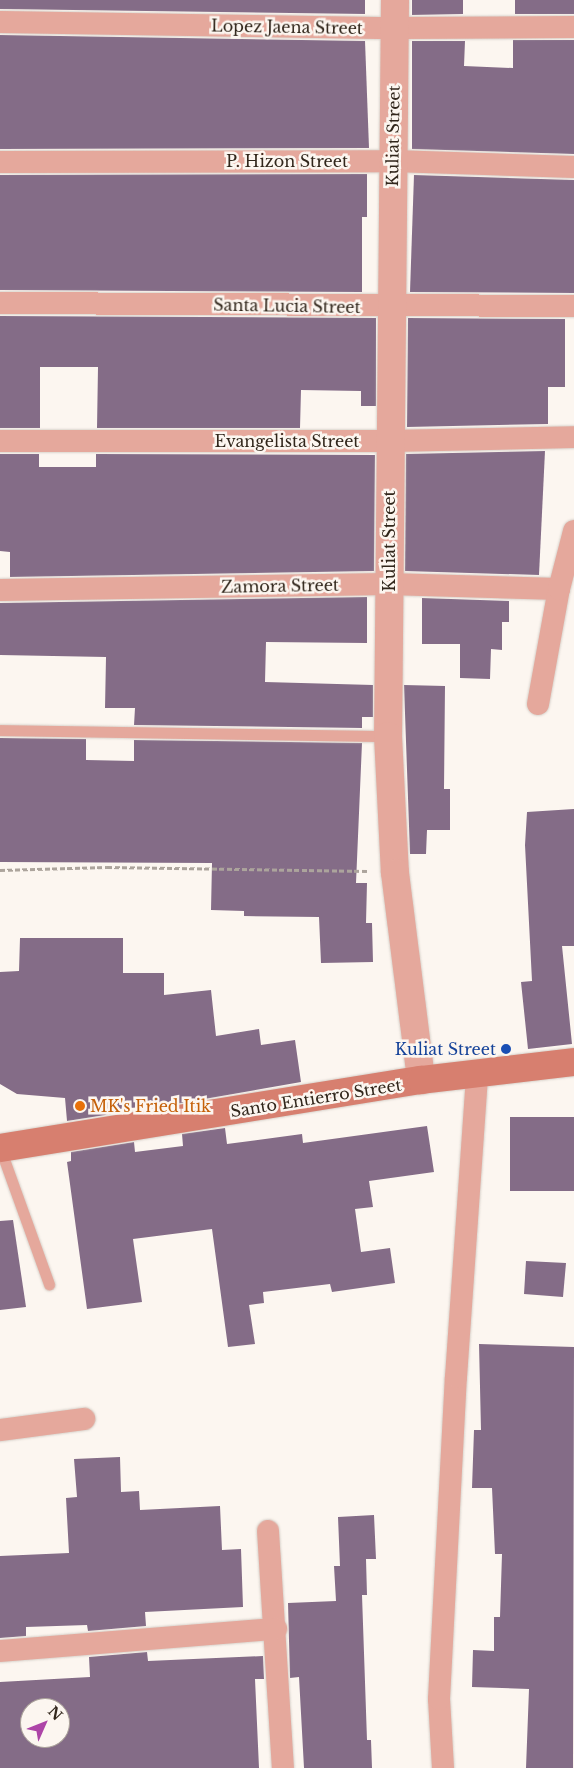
<!DOCTYPE html>
<style>
body{margin:0}
#map{position:relative;width:574px;height:1768px;overflow:hidden;background:#fcf6f0;font-family:"Libre Baskerville",serif}
div>[style]{position:absolute}
.building>*{inset:0;background:#846c87}
.path>*{height:3px;margin-top:-1.5px;transform-origin:0;background:repeating-linear-gradient(90deg,#aca49c 0 5px,transparent 0 7.5px)}
.roads{filter:drop-shadow(0 0 1px #d7d1ca) drop-shadow(0 0 1px #d7d1ca)}
.service>*{height:11px;margin:-5.5px;padding:0 5.5px;transform-origin:5.5px;border-radius:5.5px;background:#e5a89c}
.minor>*{height:22px;margin:-11px;padding:0 11px;transform-origin:11px;border-radius:11px;background:#e5a89c}
.tertiary>*{height:28px;margin:-14px;padding:0 14px;transform-origin:14px;border-radius:14px;background:#e5a89c}
.secondary>*{height:28px;margin:-14px;padding:0 14px;transform-origin:14px;border-radius:14px;background:#d77f6f}
.dots>*{width:14px;height:14px;translate:-50% -50%;box-sizing:border-box;border:2px solid #fcf6f0;border-radius:50%}
span{translate:-50% -50%;white-space:nowrap;text-align:center;line-height:1.15;-webkit-text-stroke:5px #fcf6f0;paint-order:stroke}
.street-label{font-size:16px;color:#31261b}
.transit-label{font-size:16px;color:#164399}
.right{translate:-100% -50%;text-align:right}
.food-label{font-size:16px;color:#c56008}
.left{translate:0 -50%;text-align:left}
.north{position:absolute;left:20px;top:1698px;width:50px;height:50px;box-sizing:border-box;background:#fcf6f0;border:1px solid #aba39b;border-radius:50%;rotate:46deg;font-size:14px;font-weight:700;line-height:20px;text-align:center;color:#31261b}
.north::after{content:'';display:block;margin:auto;width:18px;height:22px;background:#ad45a7;clip-path:polygon(50% 0,100% 100%,50% 72%,0 100%)}
</style>
<div id="map">
<div class="building">
<div style="clip-path:polygon(0 0,365px 0,365px 14px,0 9px)"></div>
<div style="clip-path:polygon(412px 0,463px 0,463px 14px,412px 15px)"></div>
<div style="clip-path:polygon(515px 0,574px 0,574px 14px,515px 14px)"></div>
<div style="clip-path:polygon(0 35px,365px 41px,369px 148px,0 149px)"></div>
<div style="clip-path:polygon(513px 40px,574px 40px,574px 154px,412px 149px,412px 41px,465px 41px,464px 66px,513px 68px)"></div>
<div style="clip-path:polygon(367px 174px,367px 217px,362px 217px,362px 292px,0 290px,0 175px)"></div>
<div style="clip-path:polygon(414px 175px,574px 180px,574px 293px,410px 292px)"></div>
<div style="clip-path:polygon(0 316px,376px 318px,376px 406px,361px 406px,361px 391px,301px 390px,300px 428px,97px 428px,98px 367px,40px 367px,40px 428px,0 428px)"></div>
<div style="clip-path:polygon(408px 318px,565px 319px,565px 387px,548px 387px,548px 424px,407px 427px)"></div>
<div style="clip-path:polygon(545px 451px,539px 575px,405px 571px,406px 454px)"></div>
<div style="clip-path:polygon(0 454px,39px 454px,39px 467px,96px 467px,96px 454px,375px 455px,374px 571px,10px 577px,10px 552px,0 551px)"></div>
<div style="clip-path:polygon(367px 597px,367px 643px,266px 642px,265px 682px,373px 685px,373px 717px,362px 717px,362px 728px,134px 725px,135px 708px,105px 708px,106px 657px,0 655px,0 603px)"></div>
<div style="clip-path:polygon(422px 598px,509px 601px,509px 622px,502px 622px,502px 650px,491px 649px,490px 679px,460px 678px,460px 644px,422px 644px)"></div>
<div style="clip-path:polygon(404px 685px,445px 686px,444px 789px,450px 789px,450px 830px,427px 830px,426px 854px,410px 854px)"></div>
<div style="clip-path:polygon(0 738px,86px 739px,86px 760px,134px 761px,134px 740px,362px 743px,356px 883px,367px 883px,366px 923px,372px 923px,373px 962px,321px 963px,319px 917px,244px 916px,244px 911px,211px 910px,212px 863px,0 862px)"></div>
<div style="clip-path:polygon(574px 809px,574px 946px,562px 946px,572px 1044px,528px 1049px,521px 982px,532px 981px,525px 845px,527px 812px)"></div>
<div style="clip-path:polygon(20px 938px,123px 938px,123px 973px,164px 973px,164px 995px,211px 990px,216px 1036px,259px 1029px,261px 1045px,295px 1040px,301px 1082px,176px 1104px,130px 1108px,131px 1111px,67px 1121px,65px 1098px,17px 1094px,0 1084px,0 972px,19px 971px)"></div>
<div style="clip-path:polygon(510px 1117px,574px 1117px,574px 1191px,510px 1191px)"></div>
<div style="clip-path:polygon(427px 1126px,434px 1172px,369px 1181px,373px 1207px,355px 1209px,361px 1252px,390px 1248px,395px 1283px,332px 1292px,330px 1284px,263px 1292px,264px 1303px,249px 1305px,255px 1344px,228px 1347px,212px 1229px,133px 1239px,142px 1302px,87px 1309px,67px 1162px,71px 1161px,71px 1152px,134px 1142px,135px 1152px,183px 1146px,182px 1134px,225px 1128px,227px 1144px,302px 1134px,303px 1143px)"></div>
<div style="clip-path:polygon(13px 1220px,26px 1307px,0 1310px,0 1221px)"></div>
<div style="clip-path:polygon(526px 1261px,566px 1263px,563px 1297px,524px 1294px)"></div>
<div style="clip-path:polygon(479px 1344px,574px 1347px,573px 1768px,526px 1768px,529px 1689px,472px 1687px,473px 1650px,494px 1651px,494px 1617px,500px 1617px,502px 1554px,495px 1554px,492px 1488px,472px 1488px,474px 1430px,481px 1430px)"></div>
<div style="clip-path:polygon(120px 1457px,121px 1492px,139px 1491px,140px 1510px,220px 1506px,222px 1550px,241px 1549px,243px 1607px,145px 1612px,146px 1626px,88px 1631px,87px 1625px,26px 1627px,26px 1636px,0 1638px,0 1556px,69px 1553px,66px 1498px,77px 1497px,74px 1459px)"></div>
<div style="clip-path:polygon(374px 1515px,376px 1559px,366px 1559px,367px 1595px,362px 1595px,367px 1740px,371px 1740px,372px 1768px,304px 1768px,299px 1677px,290px 1678px,288px 1603px,336px 1601px,334px 1566px,340px 1566px,338px 1517px)"></div>
<div style="clip-path:polygon(evenodd,147px 1652px,148px 1661px,263px 1656px,264px 1679px,255px 1679px,259px 1768px,0 1768px,0 1682px,90px 1677px,89px 1657px,147px 1652px,30px 1708px,60px 1708px,60px 1738px,30px 1738px,30px 1708px)"></div>
</div>
<div class="path">
<div style="left:0;top:870px;width:107px;rotate:-1.6deg"></div>
<div style="left:107px;top:867px;width:260px;rotate:0.9deg"></div>
</div>
<div class="roads">
<div class="service">
<div style="left:0;top:730px;width:388px;rotate:0.9deg"></div>
<div style="left:0;top:1148px;width:145px;rotate:70.2deg"></div>
</div>
<div class="minor">
<div style="left:0;top:22px;width:395px;rotate:0.9deg"></div>
<div style="left:395px;top:28px;width:179px;rotate:-0.3deg"></div>
<div style="left:0;top:162px;width:393px;rotate:-0.1deg"></div>
<div style="left:393px;top:161px;width:181px;rotate:1.9deg"></div>
<div style="left:0;top:303px;width:574px;rotate:0.3deg"></div>
<div style="left:0;top:441px;width:389px"></div>
<div style="left:389px;top:441px;width:185px;rotate:-1.2deg"></div>
<div style="left:0;top:590px;width:388px;rotate:-0.9deg"></div>
<div style="left:388px;top:584px;width:171px;rotate:1.7deg"></div>
<div style="left:538px;top:704px;width:117px;rotate:-79.7deg"></div>
<div style="left:559px;top:589px;width:60px;rotate:-75.5deg"></div>
<div style="left:0;top:1430px;width:85px;rotate:-7.5deg"></div>
<div style="left:268px;top:1531px;width:237px;rotate:86.4deg"></div>
<div style="left:0;top:1651px;width:277px;rotate:-4.6deg"></div>
<div style="left:443px;top:1768px;width:69px;rotate:-93.3deg"></div>
<div style="left:439px;top:1699px;width:322px;rotate:-87deg"></div>
<div style="left:456px;top:1377px;width:302px;rotate:-86deg"></div>
</div>
<div class="tertiary">
<div style="left:395px;top:0;width:736px;rotate:90.54deg"></div>
<div style="left:388px;top:736px;width:137px;rotate:87.1deg"></div>
<div style="left:395px;top:873px;width:209px;rotate:82.8deg"></div>
</div>
<div class="secondary">
<div style="left:0;top:1148px;width:426px;rotate:-9.2deg"></div>
<div style="left:421px;top:1080px;width:154px;rotate:-6.7deg"></div>
</div>
</div>
<div class="dots">
<div style="left:506px;top:1049px;background:#1a4fb4"></div>
<div style="left:80px;top:1106px;background:#e8710a"></div>
</div>
<div class="street-label">
<span style="left:287px;top:27px;rotate:1deg">Lopez Jaena Street</span>
<span style="left:393px;top:136px;rotate:-89deg">Kuliat Street</span>
<span style="left:287px;top:161px">P. Hizon Street</span>
<span style="left:287px;top:306px;rotate:1deg">Santa Lucia Street</span>
<span style="left:287px;top:441px">Evangelista Street</span>
<span style="left:389px;top:541px;rotate:-90deg">Kuliat Street</span>
<span style="left:280px;top:586px;rotate:-1deg">Zamora Street</span>
<span style="left:316px;top:1098px;rotate:-9deg">Santo Entierro Street</span>
</div>
<div class="transit-label">
<span class="right" style="left:496px;top:1049px">Kuliat Street</span>
</div>
<div class="food-label">
<span class="left" style="left:90px;top:1106px">MK's Fried Itik</span>
</div>
<div class="north">N</div>
</div>
